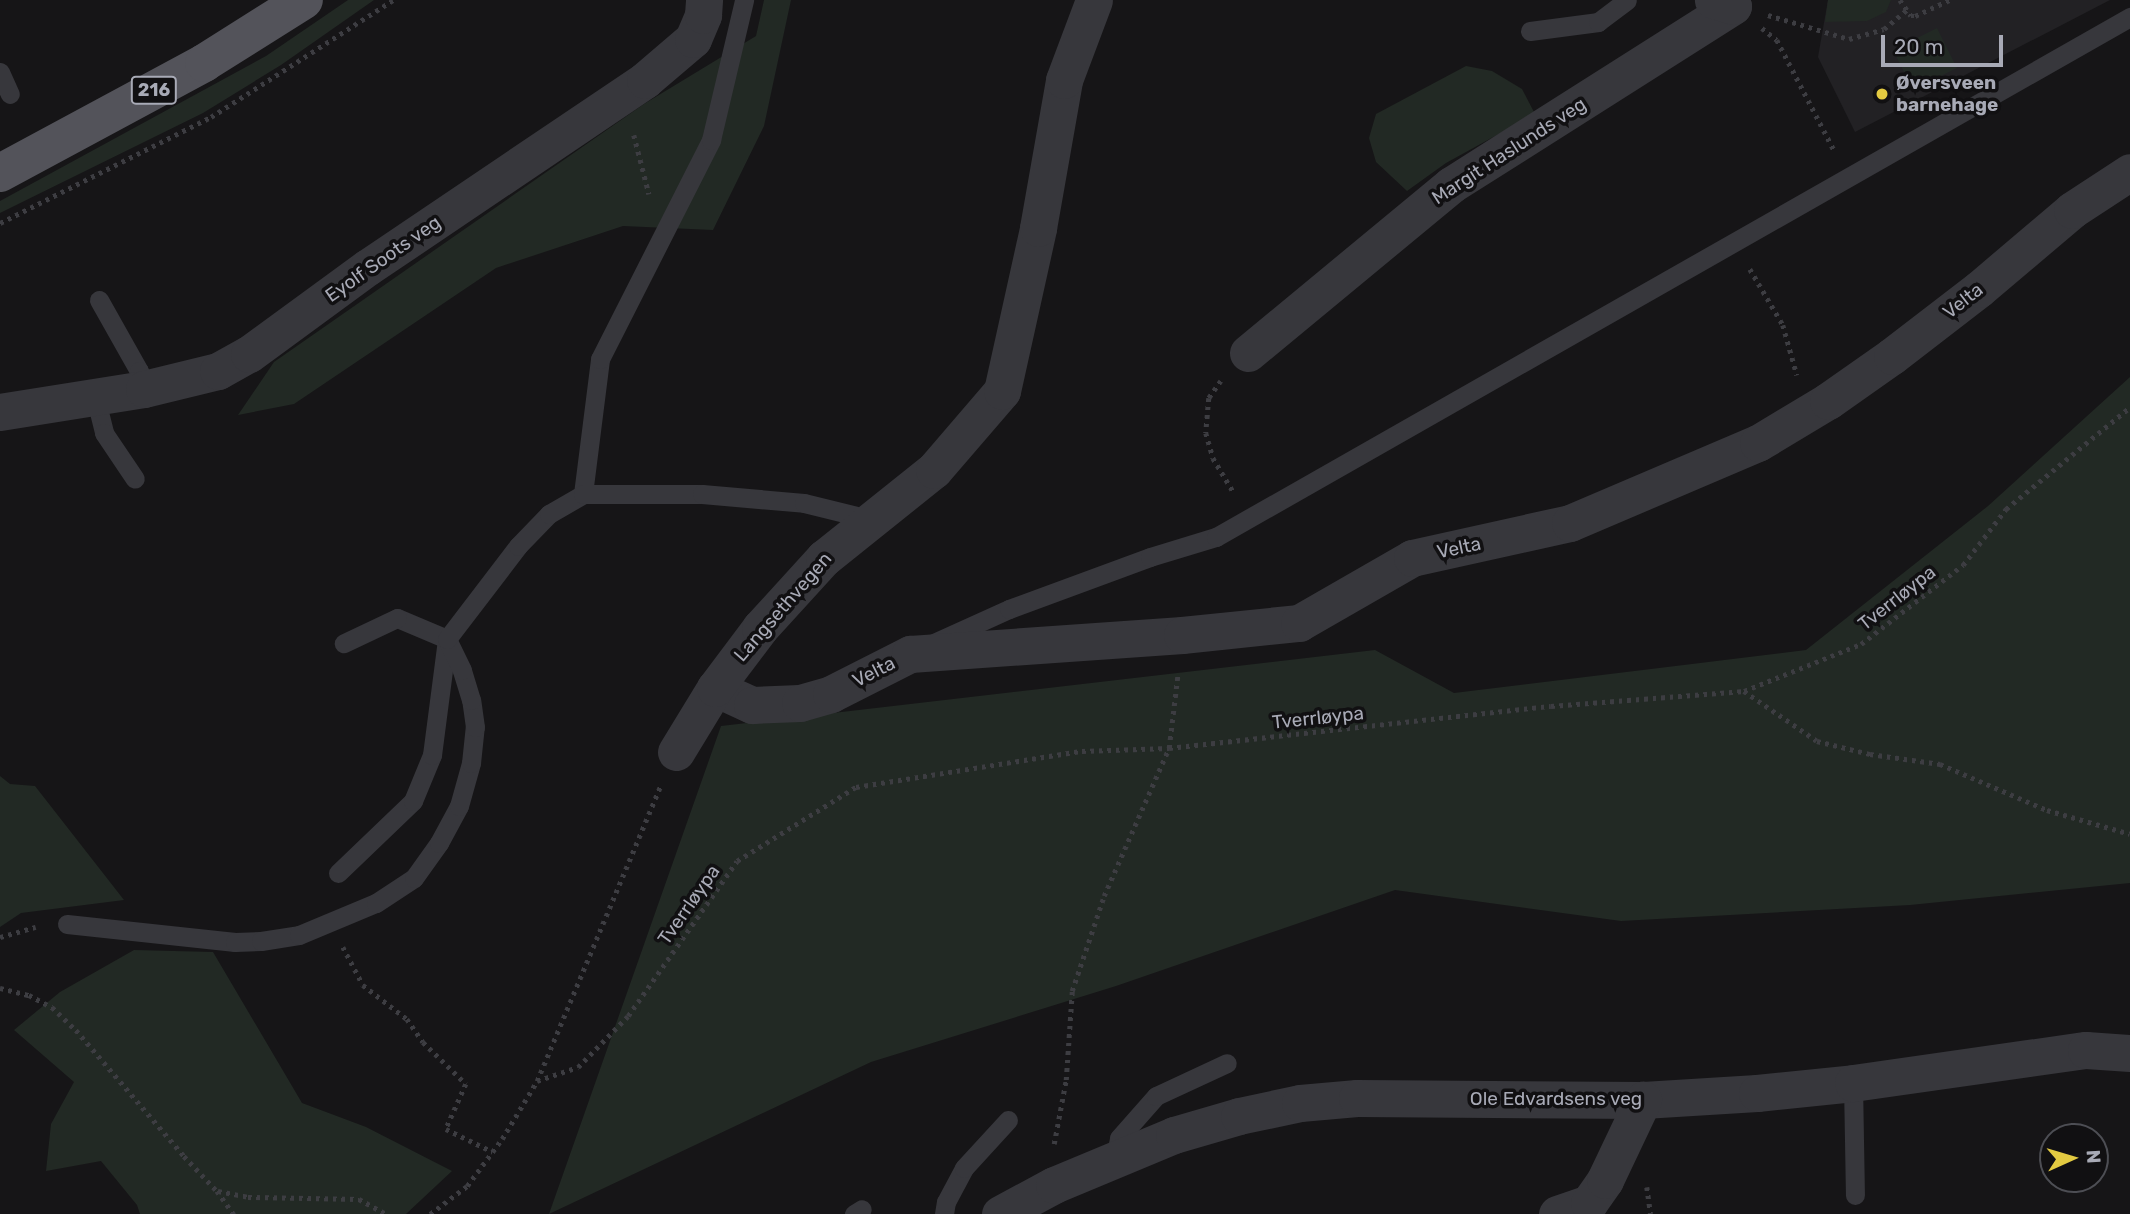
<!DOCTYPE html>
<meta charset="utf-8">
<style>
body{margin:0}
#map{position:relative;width:2130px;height:1214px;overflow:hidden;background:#161517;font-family:Rubik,sans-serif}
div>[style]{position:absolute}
.built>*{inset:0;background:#222124}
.green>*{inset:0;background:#222924}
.path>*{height:4.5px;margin-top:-2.25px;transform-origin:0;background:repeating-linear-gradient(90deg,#3d3d42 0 3.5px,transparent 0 8.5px)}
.service>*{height:19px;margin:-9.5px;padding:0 9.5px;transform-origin:9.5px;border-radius:9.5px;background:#37373c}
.minor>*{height:37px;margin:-18.5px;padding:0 18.5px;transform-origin:18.5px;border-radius:18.5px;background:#37373c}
.primary>*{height:38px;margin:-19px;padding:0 19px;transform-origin:19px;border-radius:19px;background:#53535a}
.dots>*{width:19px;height:19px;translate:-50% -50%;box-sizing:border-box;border:4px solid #111012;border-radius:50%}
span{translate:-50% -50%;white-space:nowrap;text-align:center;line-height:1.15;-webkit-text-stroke:7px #111012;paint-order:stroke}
.shield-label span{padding:2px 5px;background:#111012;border:2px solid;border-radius:5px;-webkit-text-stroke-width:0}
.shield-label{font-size:18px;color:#a8aab6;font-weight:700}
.poi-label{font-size:19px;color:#a8aab6;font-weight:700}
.left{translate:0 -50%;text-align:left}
.street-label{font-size:19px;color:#a8aab6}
.north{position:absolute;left:2039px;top:1123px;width:70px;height:70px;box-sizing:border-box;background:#111012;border:2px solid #4d4e54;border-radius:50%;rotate:86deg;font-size:19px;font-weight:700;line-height:28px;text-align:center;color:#a8aab6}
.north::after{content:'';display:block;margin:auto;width:24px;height:32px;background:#e3ca41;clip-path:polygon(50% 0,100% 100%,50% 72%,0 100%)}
.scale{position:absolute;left:1881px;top:35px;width:122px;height:32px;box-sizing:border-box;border:4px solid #a8aab6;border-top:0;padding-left:9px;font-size:21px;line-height:24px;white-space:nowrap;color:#a8aab6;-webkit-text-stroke:5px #111012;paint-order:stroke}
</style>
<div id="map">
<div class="built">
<div style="clip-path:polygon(1828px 0,2110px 0,1855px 132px,1818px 57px)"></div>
</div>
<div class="green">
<div style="clip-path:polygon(348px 0,374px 0,281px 65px,203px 113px,0 213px,0 201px,266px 56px)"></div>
<div style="clip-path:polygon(764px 0,791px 0,764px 126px,713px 230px,623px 226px,496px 268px,294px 404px,238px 415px,274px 362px,644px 104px,756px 36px)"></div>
<div style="clip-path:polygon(1828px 0,1891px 0,1886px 12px,1867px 21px,1825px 22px)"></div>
<div style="clip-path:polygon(1937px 28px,1957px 68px,1913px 90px,1893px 50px)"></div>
<div style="clip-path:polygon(1466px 66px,1492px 71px,1522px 89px,1535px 114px,1446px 163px,1407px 191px,1376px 162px,1369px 138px,1376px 114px)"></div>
<div style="clip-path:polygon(2130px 377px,2130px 883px,1910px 905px,1621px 921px,1395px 890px,1116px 986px,871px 1062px,549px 1214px,721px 726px,1375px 650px,1454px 693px,1806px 650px,1988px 506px)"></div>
<div style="clip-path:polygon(0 776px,10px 784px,35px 786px,124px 900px,21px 913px,0 927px)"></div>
<div style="clip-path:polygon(134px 950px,213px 952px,302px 1103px,366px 1127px,452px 1171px,406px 1214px,140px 1214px,137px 1205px,101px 1161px,46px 1171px,51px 1124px,74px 1082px,14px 1030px,60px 992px)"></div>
</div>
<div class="path">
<div style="left:1900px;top:0;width:19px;rotate:55deg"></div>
<div style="left:1911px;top:16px;width:4px"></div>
<div style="left:1915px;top:16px;width:38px;rotate:-25deg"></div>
<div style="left:1768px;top:15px;width:84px;rotate:16.5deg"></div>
<div style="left:1849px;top:39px;width:36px;rotate:-16deg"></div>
<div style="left:1884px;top:29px;width:30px;rotate:-40deg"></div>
<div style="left:1762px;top:28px;width:19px;rotate:39deg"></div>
<div style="left:1777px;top:40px;width:126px;rotate:62.6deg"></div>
<div style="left:634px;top:135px;width:61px;rotate:75.7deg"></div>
<div style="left:0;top:223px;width:236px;rotate:-26.7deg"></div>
<div style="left:211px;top:117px;width:216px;rotate:-32.7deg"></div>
<div style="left:1750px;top:269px;width:65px;rotate:59.5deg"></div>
<div style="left:1783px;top:325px;width:52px;rotate:74.4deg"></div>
<div style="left:1221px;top:381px;width:21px;rotate:125deg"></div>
<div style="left:1209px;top:398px;width:35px;rotate:95deg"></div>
<div style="left:1206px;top:433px;width:26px;rotate:74deg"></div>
<div style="left:1213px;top:458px;width:39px;rotate:59deg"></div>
<div style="left:1744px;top:691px;width:88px;rotate:34.4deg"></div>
<div style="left:1817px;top:741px;width:55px;rotate:13.8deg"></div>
<div style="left:1870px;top:754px;width:71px;rotate:8.1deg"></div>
<div style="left:1940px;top:764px;width:116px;rotate:23.3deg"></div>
<div style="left:2047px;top:810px;width:86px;rotate:16.1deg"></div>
<div style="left:0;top:937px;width:37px;rotate:-16deg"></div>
<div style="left:343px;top:947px;width:43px;rotate:62.2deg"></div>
<div style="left:363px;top:985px;width:56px;rotate:37.7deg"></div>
<div style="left:407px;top:1019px;width:28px;rotate:55deg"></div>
<div style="left:423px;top:1042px;width:60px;rotate:44.3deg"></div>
<div style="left:466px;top:1084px;width:49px;rotate:114deg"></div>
<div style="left:446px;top:1129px;width:52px;rotate:26.1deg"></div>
<div style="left:0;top:988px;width:30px;rotate:14deg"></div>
<div style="left:29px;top:995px;width:26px;rotate:28deg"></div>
<div style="left:52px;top:1007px;width:33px;rotate:44deg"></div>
<div style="left:76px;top:1030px;width:166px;rotate:49.4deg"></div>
<div style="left:184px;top:1156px;width:48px;rotate:46.7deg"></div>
<div style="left:217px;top:1191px;width:29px;rotate:54deg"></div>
<div style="left:537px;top:1081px;width:43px;rotate:-18.9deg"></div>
<div style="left:578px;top:1067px;width:71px;rotate:-45.6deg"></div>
<div style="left:628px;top:1016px;width:189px;rotate:-54.9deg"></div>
<div style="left:737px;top:861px;width:140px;rotate:-31.9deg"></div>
<div style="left:856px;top:787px;width:229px;rotate:-9.1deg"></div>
<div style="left:1082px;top:751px;width:87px;rotate:-2deg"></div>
<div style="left:1169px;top:748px;width:384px;rotate:-6.3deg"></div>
<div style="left:1551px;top:706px;width:194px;rotate:-4.4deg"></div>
<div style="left:1744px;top:691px;width:126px;rotate:-21.9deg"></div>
<div style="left:1861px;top:644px;width:129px;rotate:-37.8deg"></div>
<div style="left:1963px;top:565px;width:71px;rotate:-52.5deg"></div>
<div style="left:2006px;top:509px;width:161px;rotate:-39.4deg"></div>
<div style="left:1054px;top:1144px;width:65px;rotate:-79.4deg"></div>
<div style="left:1066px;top:1080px;width:89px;rotate:-86.1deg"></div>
<div style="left:1072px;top:991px;width:100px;rotate:-71.4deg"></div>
<div style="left:1104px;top:896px;width:162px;rotate:-66.3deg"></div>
<div style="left:1169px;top:748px;width:76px;rotate:-83.2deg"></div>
<div style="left:1647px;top:1187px;width:27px;rotate:82deg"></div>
<div style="left:218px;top:1191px;width:31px;rotate:11deg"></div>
<div style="left:248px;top:1197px;width:111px;rotate:1deg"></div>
<div style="left:359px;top:1199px;width:31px;rotate:29deg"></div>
<div style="left:430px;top:1214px;width:46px;rotate:-37.1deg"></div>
<div style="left:467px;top:1186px;width:59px;rotate:-53.3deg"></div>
<div style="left:502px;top:1139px;width:68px;rotate:-58.9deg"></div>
<div style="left:537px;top:1081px;width:321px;rotate:-67.3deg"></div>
</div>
<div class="service">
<div style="left:1530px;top:31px;width:69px;rotate:-7.5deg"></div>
<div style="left:1598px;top:22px;width:36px;rotate:-37deg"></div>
<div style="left:0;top:72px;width:24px;rotate:66deg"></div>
<div style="left:99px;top:300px;width:81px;rotate:60.6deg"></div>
<div style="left:139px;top:371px;width:19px;rotate:74deg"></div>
<div style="left:95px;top:396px;width:38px;rotate:76deg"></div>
<div style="left:104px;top:433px;width:55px;rotate:56deg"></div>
<div style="left:583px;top:494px;width:136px;rotate:-82.8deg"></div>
<div style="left:600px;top:359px;width:246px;rotate:-63.1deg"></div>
<div style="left:711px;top:140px;width:144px;rotate:-76.7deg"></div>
<div style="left:934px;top:643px;width:82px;rotate:-24.4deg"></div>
<div style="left:1009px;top:609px;width:150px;rotate:-20.2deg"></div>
<div style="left:1150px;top:557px;width:69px;rotate:-16.9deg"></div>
<div style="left:1216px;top:537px;width:1052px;rotate:-29.64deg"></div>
<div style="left:338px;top:873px;width:104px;rotate:-43.8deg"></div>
<div style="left:413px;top:801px;width:50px;rotate:-67.6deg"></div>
<div style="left:432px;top:755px;width:117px;rotate:-82.6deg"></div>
<div style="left:447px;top:639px;width:54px;rotate:-157.2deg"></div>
<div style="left:397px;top:618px;width:59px;rotate:154.7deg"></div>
<div style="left:67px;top:924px;width:169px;rotate:6.1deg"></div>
<div style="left:235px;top:942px;width:26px;rotate:-2deg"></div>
<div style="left:261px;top:941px;width:38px;rotate:-9deg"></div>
<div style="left:299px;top:935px;width:83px;rotate:-22.6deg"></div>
<div style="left:376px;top:903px;width:45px;rotate:-33.3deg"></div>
<div style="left:414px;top:878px;width:43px;rotate:-54.5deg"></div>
<div style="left:439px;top:843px;width:42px;rotate:-61.6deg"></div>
<div style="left:459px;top:806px;width:45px;rotate:-74.4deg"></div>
<div style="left:471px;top:763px;width:36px;rotate:-84deg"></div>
<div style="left:475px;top:727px;width:27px;rotate:-98deg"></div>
<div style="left:471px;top:700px;width:31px;rotate:-107deg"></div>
<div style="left:462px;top:670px;width:34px;rotate:-116deg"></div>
<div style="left:447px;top:639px;width:117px;rotate:-52.6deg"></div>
<div style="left:518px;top:546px;width:45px;rotate:-45.9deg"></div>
<div style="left:549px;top:514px;width:39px;rotate:-30deg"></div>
<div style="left:583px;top:494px;width:119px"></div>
<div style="left:702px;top:494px;width:102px;rotate:5deg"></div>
<div style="left:804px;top:503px;width:67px;rotate:13.8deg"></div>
<div style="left:1853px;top:1083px;width:112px;rotate:89deg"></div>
<div style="left:1115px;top:1161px;width:23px;rotate:-80deg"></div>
<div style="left:1119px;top:1138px;width:56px;rotate:-48.6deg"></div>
<div style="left:1156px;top:1096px;width:78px;rotate:-24.9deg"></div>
<div style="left:854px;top:1214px;width:9px;rotate:-32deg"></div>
<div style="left:944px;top:1214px;width:12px;rotate:-81deg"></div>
<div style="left:946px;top:1202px;width:38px;rotate:-62deg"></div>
<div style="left:964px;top:1168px;width:65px;rotate:-47.5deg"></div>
</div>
<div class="minor">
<div style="left:1248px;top:353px;width:264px;rotate:-39.6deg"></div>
<div style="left:1451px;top:185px;width:334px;rotate:-32.4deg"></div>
<div style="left:1733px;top:6px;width:21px;rotate:-163deg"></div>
<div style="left:0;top:412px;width:146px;rotate:-9.1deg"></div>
<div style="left:144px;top:389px;width:76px;rotate:-13.7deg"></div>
<div style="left:218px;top:371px;width:35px;rotate:-29deg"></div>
<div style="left:249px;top:354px;width:147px;rotate:-36.2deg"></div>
<div style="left:368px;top:267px;width:334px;rotate:-34deg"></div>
<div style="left:645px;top:80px;width:63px;rotate:-40.5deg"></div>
<div style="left:693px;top:39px;width:26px;rotate:-67deg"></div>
<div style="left:703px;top:15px;width:15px;rotate:-86deg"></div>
<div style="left:715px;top:688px;width:41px;rotate:24.7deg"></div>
<div style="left:752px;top:705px;width:48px;rotate:-2.4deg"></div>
<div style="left:800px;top:703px;width:32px;rotate:-16deg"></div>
<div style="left:831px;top:694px;width:89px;rotate:-26.9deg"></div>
<div style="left:910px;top:654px;width:273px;rotate:-4deg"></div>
<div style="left:1182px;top:635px;width:118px;rotate:-5.9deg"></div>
<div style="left:1299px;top:623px;width:130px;rotate:-29.9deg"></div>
<div style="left:1412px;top:558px;width:162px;rotate:-12.5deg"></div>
<div style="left:1570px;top:523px;width:204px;rotate:-23.1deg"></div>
<div style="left:1758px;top:443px;width:82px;rotate:-31deg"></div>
<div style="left:1828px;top:401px;width:78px;rotate:-35.1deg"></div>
<div style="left:1892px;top:356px;width:110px;rotate:-37.6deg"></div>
<div style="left:1979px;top:289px;width:122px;rotate:-40.3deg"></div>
<div style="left:2072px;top:210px;width:69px;rotate:-33.2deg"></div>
<div style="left:676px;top:752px;width:75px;rotate:-58.6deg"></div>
<div style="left:715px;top:688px;width:75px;rotate:-53.1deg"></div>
<div style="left:760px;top:628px;width:95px;rotate:-47.6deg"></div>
<div style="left:824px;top:558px;width:141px;rotate:-38.7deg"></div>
<div style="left:934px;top:470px;width:104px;rotate:-49.3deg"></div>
<div style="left:1002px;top:391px;width:167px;rotate:-77.5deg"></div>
<div style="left:1038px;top:228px;width:150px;rotate:-80deg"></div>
<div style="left:1064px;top:80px;width:85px;rotate:-69.4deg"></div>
<div style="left:1000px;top:1214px;width:61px;rotate:-28.2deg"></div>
<div style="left:1054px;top:1185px;width:130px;rotate:-22.6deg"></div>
<div style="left:1174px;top:1135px;width:68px;rotate:-16.3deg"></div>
<div style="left:1239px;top:1116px;width:62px;rotate:-12deg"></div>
<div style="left:1300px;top:1103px;width:57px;rotate:-5deg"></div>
<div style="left:1357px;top:1098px;width:286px;rotate:0.4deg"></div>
<div style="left:1643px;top:1100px;width:114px;rotate:-3.5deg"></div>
<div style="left:1757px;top:1093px;width:97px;rotate:-5.9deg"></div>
<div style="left:1853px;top:1083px;width:235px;rotate:-8.1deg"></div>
<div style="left:2086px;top:1050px;width:44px;rotate:3.9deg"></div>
<div style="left:1557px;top:1214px;width:34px;rotate:-19deg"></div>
<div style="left:1589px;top:1203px;width:28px;rotate:-55deg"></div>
<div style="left:1605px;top:1180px;width:89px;rotate:-64.6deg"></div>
</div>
<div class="primary">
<div style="left:0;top:173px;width:232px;rotate:-28.3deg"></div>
<div style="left:204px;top:63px;width:118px;rotate:-32.2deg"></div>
</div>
<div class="dots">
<div style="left:1882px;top:94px;background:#e3ca41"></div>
</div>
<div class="shield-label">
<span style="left:154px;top:90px">216</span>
</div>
<div class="poi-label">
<span class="left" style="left:1896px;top:94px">Øversveen<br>barnehage</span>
</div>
<div class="street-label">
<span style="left:1509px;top:151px;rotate:-33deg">Margit Haslunds veg</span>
<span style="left:383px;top:259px;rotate:-35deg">Eyolf Soots veg</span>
<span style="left:1963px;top:301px;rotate:-38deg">Velta</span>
<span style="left:1459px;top:548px;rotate:-12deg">Velta</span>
<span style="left:1897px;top:598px;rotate:-38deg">Tverrløypa</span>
<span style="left:783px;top:607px;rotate:-49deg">Langsethvegen</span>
<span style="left:874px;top:672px;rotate:-27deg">Velta</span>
<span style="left:1318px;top:718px;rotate:-6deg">Tverrløypa</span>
<span style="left:689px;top:905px;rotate:-55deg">Tverrløypa</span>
<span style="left:1556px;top:1099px">Ole Edvardsens veg</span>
</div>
<div class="north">N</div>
<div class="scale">20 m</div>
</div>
